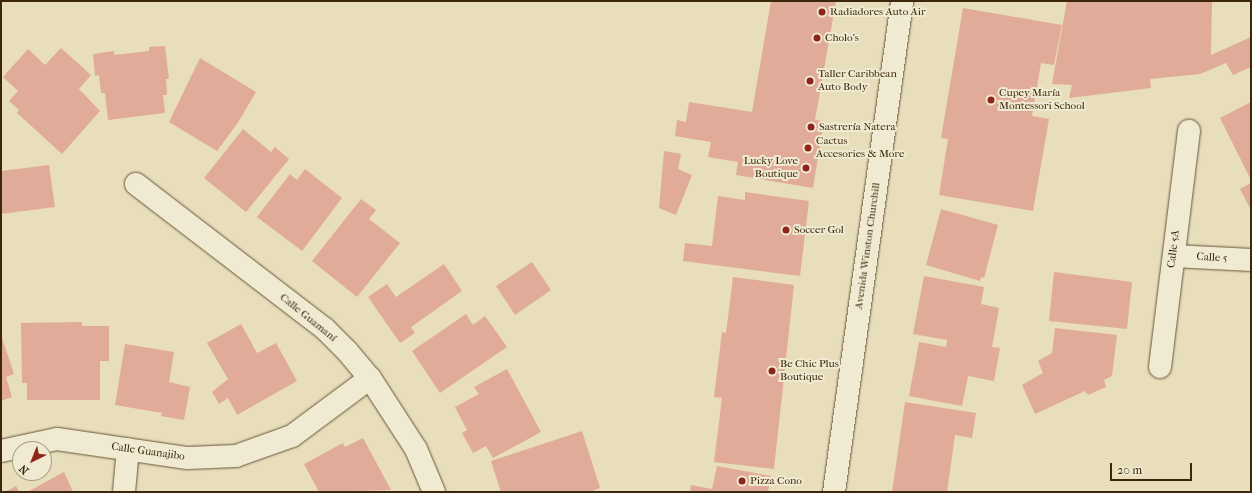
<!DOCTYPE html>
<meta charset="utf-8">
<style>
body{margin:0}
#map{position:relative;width:1252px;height:493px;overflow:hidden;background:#e8debb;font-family:"IM FELL French Canon",serif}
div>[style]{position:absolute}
.building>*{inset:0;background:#e0ab99}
.roads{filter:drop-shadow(0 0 1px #675537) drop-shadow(0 0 1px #675537)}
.minor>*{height:22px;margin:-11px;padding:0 11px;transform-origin:11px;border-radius:11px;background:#f0ead3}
.dots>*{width:11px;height:11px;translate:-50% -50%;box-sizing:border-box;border:2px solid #f0ead3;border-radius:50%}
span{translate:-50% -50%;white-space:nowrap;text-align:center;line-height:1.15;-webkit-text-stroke:4px #f0ead3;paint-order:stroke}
.poi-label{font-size:11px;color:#3c270b}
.left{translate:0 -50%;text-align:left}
.right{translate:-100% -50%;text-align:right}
.street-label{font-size:11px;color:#3c270b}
.frame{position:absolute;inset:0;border:2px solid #3c270b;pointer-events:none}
.north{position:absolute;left:12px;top:441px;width:40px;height:40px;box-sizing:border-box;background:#f0ead3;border:1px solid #a89c83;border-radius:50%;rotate:223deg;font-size:11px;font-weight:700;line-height:16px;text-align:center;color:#3c270b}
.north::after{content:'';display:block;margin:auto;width:14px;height:18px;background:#8f2418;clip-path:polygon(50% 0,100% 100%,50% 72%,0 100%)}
.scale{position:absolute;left:1110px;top:463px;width:82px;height:18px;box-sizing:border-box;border:2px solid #3c270b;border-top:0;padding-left:5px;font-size:12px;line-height:14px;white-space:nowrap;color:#3c270b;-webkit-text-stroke:3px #f0ead3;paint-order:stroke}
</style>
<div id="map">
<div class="building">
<div style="clip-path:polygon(771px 1px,836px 1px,815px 120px,824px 121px,813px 188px,736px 175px,738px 162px,708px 157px,711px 142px,675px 136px,677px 120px,686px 122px,689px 102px,752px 112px)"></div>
<div style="clip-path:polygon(1067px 1px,1212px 1px,1211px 55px,1251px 37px,1251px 67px,1233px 75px,1226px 63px,1200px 74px,1150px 79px,1151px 88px,1069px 98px,1072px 85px,1052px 84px)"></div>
<div style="clip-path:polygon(963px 8px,1062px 25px,1054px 65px,1041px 63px,1032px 116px,1049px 119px,1033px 211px,939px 195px,948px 139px,941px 138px)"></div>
<div style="clip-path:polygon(165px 46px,169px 79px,166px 79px,167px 95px,163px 95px,165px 113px,108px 120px,105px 93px,101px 93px,99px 75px,95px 76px,93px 54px,114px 51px,114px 55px,149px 51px,149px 47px)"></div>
<div style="clip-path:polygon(61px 48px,91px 75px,79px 89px,100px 111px,62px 154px,17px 113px,19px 110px,9px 101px,18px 91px,3px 77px,28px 49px,45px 65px)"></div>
<div style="clip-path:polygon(200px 58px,256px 92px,237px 124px,217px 151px,169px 122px)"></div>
<div style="clip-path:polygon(1251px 102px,1251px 180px,1220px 118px)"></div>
<div style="clip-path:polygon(243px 129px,271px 152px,275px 147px,289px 159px,246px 212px,204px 178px)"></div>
<div style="clip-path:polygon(664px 151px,681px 154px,678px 169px,692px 175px,676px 215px,659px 208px)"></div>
<div style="clip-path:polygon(49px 165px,55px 207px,1px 214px,1px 171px)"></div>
<div style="clip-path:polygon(305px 169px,342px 198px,302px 251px,257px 217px,290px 174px,297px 180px)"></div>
<div style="clip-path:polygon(1251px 183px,1251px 210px,1240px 189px)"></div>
<div style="clip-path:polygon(745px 192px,809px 201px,800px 276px,683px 261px,685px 243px,712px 246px,718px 196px,745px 200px)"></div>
<div style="clip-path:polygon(361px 199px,376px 210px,369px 219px,400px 243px,357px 297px,312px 261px)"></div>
<div style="clip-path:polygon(941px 209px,998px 225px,984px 278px,981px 277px,980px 281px,926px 265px)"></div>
<div style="clip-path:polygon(532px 262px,551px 290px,515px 315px,496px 286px)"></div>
<div style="clip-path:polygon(444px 264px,462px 291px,411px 327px,415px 333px,400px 343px,368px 297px,387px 284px,396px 297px)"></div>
<div style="clip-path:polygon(1054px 272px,1132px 282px,1127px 329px,1049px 321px)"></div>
<div style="clip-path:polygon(924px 276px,984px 287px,981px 304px,999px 308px,992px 347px,1000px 348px,994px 381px,968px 376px,962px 406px,909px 396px,919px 342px,946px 347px,947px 340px,913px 334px)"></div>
<div style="clip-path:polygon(733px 277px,794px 285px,774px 469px,714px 462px,722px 398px,714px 397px,722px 332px,726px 333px)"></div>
<div style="clip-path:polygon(466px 314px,473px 325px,485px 316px,507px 347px,440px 393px,412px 351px)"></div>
<div style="clip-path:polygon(82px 322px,82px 326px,109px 326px,109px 361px,100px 361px,100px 400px,27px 400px,27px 383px,22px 383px,21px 323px)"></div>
<div style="clip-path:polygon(241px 324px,257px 353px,276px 343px,297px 381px,237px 415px,228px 398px,219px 404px,212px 392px,228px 379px,207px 343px)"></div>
<div style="clip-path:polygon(1055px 328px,1117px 335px,1112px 376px,1104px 380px,1106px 387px,1088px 395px,1085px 391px,1035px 414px,1022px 385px,1043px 373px,1038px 361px,1052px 353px)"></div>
<div style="clip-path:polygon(1px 335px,14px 374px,6px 377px,12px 397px,1px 401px)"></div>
<div style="clip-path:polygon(125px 344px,174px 352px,169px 382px,190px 387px,184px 420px,161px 416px,162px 413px,115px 405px)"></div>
<div style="clip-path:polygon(507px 369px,541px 432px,493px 458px,486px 446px,473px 453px,462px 433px,467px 430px,455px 407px,479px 394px,474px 387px)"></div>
<div style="clip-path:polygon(905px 402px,976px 413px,972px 438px,955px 435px,947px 492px,892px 492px)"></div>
<div style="clip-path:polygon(582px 431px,600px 488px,589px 492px,501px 492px,491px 461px)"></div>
<div style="clip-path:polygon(363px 438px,391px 490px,319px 492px,304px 464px,343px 443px,345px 447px)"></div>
<div style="clip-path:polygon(717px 466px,771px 476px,768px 492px,690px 492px,691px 485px,712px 489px)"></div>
<div style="clip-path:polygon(64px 472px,73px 492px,27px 492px)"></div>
<div style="clip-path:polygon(16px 486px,19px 492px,5px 492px)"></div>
</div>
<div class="roads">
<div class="minor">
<div style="left:136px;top:184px;width:238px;rotate:37.5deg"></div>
<div style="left:325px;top:329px;width:31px;rotate:45deg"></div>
<div style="left:347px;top:351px;width:35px;rotate:50deg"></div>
<div style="left:370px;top:378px;width:85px;rotate:57.1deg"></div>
<div style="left:416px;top:449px;width:47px;rotate:67.3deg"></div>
<div style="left:1174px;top:256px;width:77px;rotate:3deg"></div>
<div style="left:1160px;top:367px;width:238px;rotate:-83deg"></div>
<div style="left:1px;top:451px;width:57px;rotate:-12.1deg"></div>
<div style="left:57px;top:439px;width:132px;rotate:8.3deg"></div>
<div style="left:188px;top:458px;width:48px;rotate:-2.4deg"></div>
<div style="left:236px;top:456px;width:59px;rotate:-19.7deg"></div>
<div style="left:292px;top:436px;width:97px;rotate:-36.6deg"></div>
<div style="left:124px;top:492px;width:43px;rotate:-84.7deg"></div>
<div style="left:834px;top:492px;width:496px;rotate:-82.1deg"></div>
</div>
</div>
<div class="dots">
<div style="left:822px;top:12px;background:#8f2418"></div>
<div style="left:817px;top:38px;background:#8f2418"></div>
<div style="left:810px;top:81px;background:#8f2418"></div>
<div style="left:991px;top:100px;background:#8f2418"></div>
<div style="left:811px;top:127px;background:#8f2418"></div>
<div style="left:808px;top:148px;background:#8f2418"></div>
<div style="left:806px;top:168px;background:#8f2418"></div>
<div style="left:786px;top:230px;background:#8f2418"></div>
<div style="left:772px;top:371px;background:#8f2418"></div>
<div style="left:742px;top:481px;background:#8f2418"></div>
</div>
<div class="poi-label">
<span class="left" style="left:830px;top:12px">Radiadores Auto Air</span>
<span class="left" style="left:825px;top:38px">Cholo's</span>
<span class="left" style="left:818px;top:81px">Taller Caribbean<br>Auto Body</span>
<span class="left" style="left:999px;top:100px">Cupey María<br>Montessori School</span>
<span class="left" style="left:819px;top:127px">Sastrería Natera</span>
<span class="left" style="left:816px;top:148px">Cactus<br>Accesories &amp; More</span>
<span class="right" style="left:798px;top:168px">Lucky Love<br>Boutique</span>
<span class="left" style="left:794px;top:230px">Soccer Gol</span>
<span class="left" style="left:780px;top:371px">Be Chic Plus<br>Boutique</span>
<span class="left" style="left:750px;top:481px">Pizza Cono</span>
</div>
<div class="street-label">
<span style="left:868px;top:246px;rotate:-82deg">Avenida Winston Churchill</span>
<span style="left:1174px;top:249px;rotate:-83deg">Calle 5A</span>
<span style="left:1212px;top:258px;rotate:3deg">Calle 5</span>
<span style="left:308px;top:318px;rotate:39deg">Calle Guamaní</span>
<span style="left:148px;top:452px;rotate:8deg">Calle Guanajibo</span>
</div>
<div class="frame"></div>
<div class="north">N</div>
<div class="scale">20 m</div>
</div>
